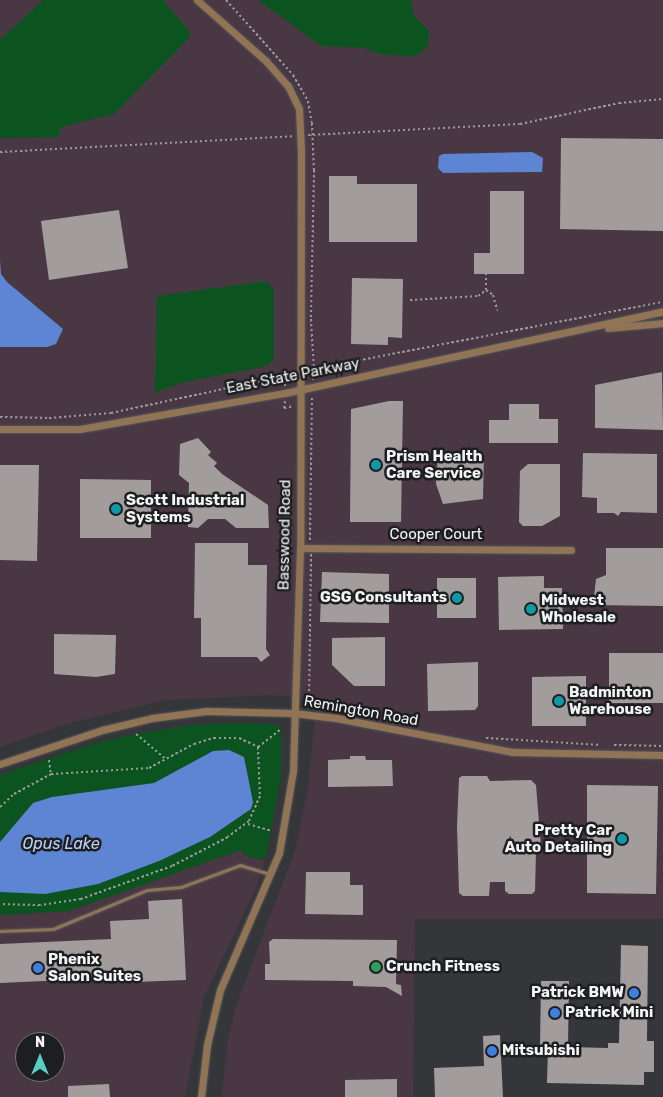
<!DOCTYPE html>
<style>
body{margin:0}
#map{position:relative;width:663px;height:1097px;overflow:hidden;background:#353639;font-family:Rubik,sans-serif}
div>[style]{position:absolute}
.commercial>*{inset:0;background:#493844}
.green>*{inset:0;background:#0c541f}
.water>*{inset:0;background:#5e85d4}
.building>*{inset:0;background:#a29d9c}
.path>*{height:2px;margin-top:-1px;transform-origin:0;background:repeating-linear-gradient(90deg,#999a9c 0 2.5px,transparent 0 5px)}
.roads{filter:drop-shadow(0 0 1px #535457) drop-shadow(0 0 1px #535457)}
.service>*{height:3px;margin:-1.5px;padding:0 1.5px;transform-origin:1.5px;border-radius:1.5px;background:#917455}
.minor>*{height:7px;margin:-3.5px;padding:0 3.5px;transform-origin:3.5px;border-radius:3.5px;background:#917455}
.dots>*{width:14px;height:14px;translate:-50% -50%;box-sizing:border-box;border:2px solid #1d1e1f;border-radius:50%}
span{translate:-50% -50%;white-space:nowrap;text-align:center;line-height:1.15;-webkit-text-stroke:5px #1d1e1f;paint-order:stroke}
.street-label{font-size:15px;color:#f3f4f6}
.poi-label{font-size:15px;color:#f3f4f6;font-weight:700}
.left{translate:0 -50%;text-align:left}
.right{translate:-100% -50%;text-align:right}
.water-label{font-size:16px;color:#bad0fa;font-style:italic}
.north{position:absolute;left:15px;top:1032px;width:50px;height:50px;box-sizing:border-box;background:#1d1e1f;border:1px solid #737475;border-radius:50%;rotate:0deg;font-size:14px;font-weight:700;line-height:20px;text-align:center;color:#f3f4f6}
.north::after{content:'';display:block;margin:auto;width:18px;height:22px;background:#55cec5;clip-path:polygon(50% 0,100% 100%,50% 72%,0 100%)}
</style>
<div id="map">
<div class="commercial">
<div style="clip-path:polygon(0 0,663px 0,663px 919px,415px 919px,413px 1097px,222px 1097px,227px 1043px,236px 1006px,296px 848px,308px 788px,317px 699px,271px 695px,166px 700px,69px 723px,0 747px)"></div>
<div style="clip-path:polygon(evenodd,241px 849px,256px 859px,265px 860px,257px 886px,204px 997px,185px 1097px,0 1097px,0 915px,69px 911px,241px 849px,25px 1042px,55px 1042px,55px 1072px,25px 1072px,25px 1042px)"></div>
</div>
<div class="green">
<div style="clip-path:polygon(43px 0,163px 0,190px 32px,189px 38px,114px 114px,61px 127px,58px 137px,0 138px,0 40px)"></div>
<div style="clip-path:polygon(258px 0,411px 0,414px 16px,429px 31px,428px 46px,416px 56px,406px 56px,380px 54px,363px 48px,321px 46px)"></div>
<div style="clip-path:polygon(266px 281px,274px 290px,274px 358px,267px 366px,180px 383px,155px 393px,157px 296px)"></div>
<div style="clip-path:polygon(240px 723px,279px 725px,281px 729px,281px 776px,266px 857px,256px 859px,245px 855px,241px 850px,69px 911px,0 915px,0 775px,97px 743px,136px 734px,192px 725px)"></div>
</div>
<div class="water">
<div style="clip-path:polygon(532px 152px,543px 158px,542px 172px,443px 173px,438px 168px,439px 156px,443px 154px)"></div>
<div style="clip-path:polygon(0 260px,1px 274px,7px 282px,63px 329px,56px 344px,47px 347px,0 347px)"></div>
<div style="clip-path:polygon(229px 750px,244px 757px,253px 802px,251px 809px,210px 837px,159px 861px,98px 884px,45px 894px,0 892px,0 842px,33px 803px,52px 797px,154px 783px,213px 751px)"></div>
</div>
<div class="building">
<div style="clip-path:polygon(561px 138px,663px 139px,663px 231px,560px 229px)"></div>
<div style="clip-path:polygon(329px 176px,357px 176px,357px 184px,417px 184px,417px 242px,329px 242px)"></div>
<div style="clip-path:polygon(490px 191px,524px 191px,524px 274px,474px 274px,474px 253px,490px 253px)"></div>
<div style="clip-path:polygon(119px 210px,128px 268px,49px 280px,41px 221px)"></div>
<div style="clip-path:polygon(352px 278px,403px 279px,402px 338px,388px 337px,388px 345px,351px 344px)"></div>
<div style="clip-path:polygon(662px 372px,663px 430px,595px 428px,595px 385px)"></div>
<div style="clip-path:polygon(389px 401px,403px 401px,401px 522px,350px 522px,351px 409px)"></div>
<div style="clip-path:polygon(509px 404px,539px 404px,539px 419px,558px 419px,558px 443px,489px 443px,489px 420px,509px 420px)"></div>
<div style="clip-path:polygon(198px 438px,211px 452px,208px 455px,217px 463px,214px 466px,222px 474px,268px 505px,269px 528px,236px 528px,225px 519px,208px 519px,198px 528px,188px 527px,189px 483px,179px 475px,180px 444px)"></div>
<div style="clip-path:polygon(438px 453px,484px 454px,483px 499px,443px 504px,436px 484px)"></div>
<div style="clip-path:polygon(583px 453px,657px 454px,657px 513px,621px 512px,618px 516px,614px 513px,597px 513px,597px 498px,582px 497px)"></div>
<div style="clip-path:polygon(528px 464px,560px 464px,560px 516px,542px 526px,523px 526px,519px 522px,520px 471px)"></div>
<div style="clip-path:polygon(0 465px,39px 465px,37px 561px,0 560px)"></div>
<div style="clip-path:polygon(80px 479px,151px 480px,151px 538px,80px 538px)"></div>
<div style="clip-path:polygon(195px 543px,248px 543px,248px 565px,267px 565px,266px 649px,270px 655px,261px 662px,257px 657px,201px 657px,201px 618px,194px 618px)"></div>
<div style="clip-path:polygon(606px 548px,663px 548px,663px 606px,593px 605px,596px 579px,606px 575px)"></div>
<div style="clip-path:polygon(322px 572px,389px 574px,389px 623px,320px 622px)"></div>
<div style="clip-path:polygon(544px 576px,544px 588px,562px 588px,563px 629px,499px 630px,498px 577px)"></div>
<div style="clip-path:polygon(437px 578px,476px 578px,476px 618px,437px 618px)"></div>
<div style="clip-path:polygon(54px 634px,116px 635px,115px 674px,96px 677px,54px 674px)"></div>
<div style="clip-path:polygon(385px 637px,385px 686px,354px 686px,332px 665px,332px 638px)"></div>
<div style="clip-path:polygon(609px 653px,663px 653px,663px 703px,609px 703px)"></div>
<div style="clip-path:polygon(478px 662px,478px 706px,475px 710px,428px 711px,427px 664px)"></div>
<div style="clip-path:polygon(586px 676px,586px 726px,532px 726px,532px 677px)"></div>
<div style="clip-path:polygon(350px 756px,365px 756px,366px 760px,392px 760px,393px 786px,328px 787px,328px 760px,350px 759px)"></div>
<div style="clip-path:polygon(462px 776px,487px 776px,490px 781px,531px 780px,536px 785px,541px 847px,536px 852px,535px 891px,532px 894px,509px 894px,505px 891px,505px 882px,490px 882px,489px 896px,463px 896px,459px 893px,457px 826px,459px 778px)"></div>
<div style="clip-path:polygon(587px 785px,658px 786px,656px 894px,587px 893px)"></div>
<div style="clip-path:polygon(306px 872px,350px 872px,350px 885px,363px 885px,363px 915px,305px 914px)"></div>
<div style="clip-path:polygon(182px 899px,186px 980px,111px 983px,110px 978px,0 983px,0 944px,111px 939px,110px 921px,149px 919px,148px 901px)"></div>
<div style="clip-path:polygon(273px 939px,397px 940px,396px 984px,401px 985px,402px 996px,386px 987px,353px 986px,353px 981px,265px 980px,265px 964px,270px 964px,269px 942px)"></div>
<div style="clip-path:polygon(621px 945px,648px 946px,647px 1041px,654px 1041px,654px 1072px,644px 1072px,644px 1085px,547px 1083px,548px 1045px,540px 1045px,541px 981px,569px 981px,568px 1047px,608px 1048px,608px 1043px,619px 1043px)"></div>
<div style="clip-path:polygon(500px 1035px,503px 1097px,435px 1097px,434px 1068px,484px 1066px,483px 1036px)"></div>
<div style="clip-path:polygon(397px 1079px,397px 1097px,345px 1097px,345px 1080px)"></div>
<div style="clip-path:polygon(109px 1084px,110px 1097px,68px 1097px,68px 1086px)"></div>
</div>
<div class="path">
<div style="left:226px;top:0;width:101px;rotate:48.2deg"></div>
<div style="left:293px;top:75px;width:30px;rotate:60deg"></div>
<div style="left:308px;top:101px;width:22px;rotate:80deg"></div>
<div style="left:312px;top:123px;width:47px;rotate:87.6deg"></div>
<div style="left:314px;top:170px;width:149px;rotate:91.2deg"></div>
<div style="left:311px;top:319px;width:50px;rotate:86.6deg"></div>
<div style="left:314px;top:369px;width:355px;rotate:-10.9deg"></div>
<div style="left:308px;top:135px;width:212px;rotate:-3deg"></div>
<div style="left:520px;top:124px;width:101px;rotate:-12deg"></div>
<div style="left:619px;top:103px;width:44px;rotate:-5.2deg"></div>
<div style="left:0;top:152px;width:293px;rotate:-3.1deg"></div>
<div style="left:486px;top:290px;width:9px;rotate:36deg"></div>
<div style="left:493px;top:295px;width:16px;rotate:75deg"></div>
<div style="left:410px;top:300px;width:68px;rotate:-3.4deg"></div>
<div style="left:478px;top:296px;width:10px;rotate:-37deg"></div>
<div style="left:486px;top:290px;width:16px;rotate:-90deg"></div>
<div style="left:308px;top:370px;width:6px;rotate:-9deg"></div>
<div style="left:314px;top:369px;width:11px;rotate:95deg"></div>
<div style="left:285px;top:386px;width:10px;rotate:-96deg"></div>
<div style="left:284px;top:376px;width:9px;rotate:-18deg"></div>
<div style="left:285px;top:401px;width:7px;rotate:98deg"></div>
<div style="left:284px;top:408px;width:10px;rotate:-11deg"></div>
<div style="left:0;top:417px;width:49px;rotate:1.2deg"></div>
<div style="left:49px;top:418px;width:62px;rotate:-4.6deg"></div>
<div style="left:111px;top:413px;width:177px;rotate:-12.1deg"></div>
<div style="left:310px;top:540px;width:145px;rotate:-89.2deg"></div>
<div style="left:311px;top:554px;width:146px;rotate:90.8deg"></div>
<div style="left:309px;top:700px;width:6px;rotate:39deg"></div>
<div style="left:314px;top:704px;width:81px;rotate:11.4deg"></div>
<div style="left:136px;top:734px;width:38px;rotate:40deg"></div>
<div style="left:486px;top:738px;width:115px;rotate:3.5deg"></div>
<div style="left:614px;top:745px;width:49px;rotate:1.2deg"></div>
<div style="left:258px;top:747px;width:29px;rotate:-38deg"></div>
<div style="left:49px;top:760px;width:14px;rotate:82deg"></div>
<div style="left:0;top:807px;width:19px;rotate:-43deg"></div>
<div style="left:14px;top:794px;width:42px;rotate:-28.4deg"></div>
<div style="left:51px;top:774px;width:98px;rotate:-3.5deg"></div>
<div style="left:149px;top:768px;width:51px;rotate:-28.1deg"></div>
<div style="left:194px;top:744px;width:21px;rotate:-17deg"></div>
<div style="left:214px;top:738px;width:25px"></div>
<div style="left:239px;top:738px;width:21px;rotate:25deg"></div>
<div style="left:258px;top:747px;width:49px;rotate:87.7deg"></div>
<div style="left:260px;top:796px;width:27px;rotate:114deg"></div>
<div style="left:249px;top:821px;width:26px;rotate:143deg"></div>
<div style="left:228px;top:837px;width:63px;rotate:152.6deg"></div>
<div style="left:172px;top:866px;width:97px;rotate:160.1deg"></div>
<div style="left:81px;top:899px;width:41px;rotate:171.7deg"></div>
<div style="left:40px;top:905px;width:40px;rotate:-178.6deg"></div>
<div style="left:248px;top:824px;width:25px;rotate:16deg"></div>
</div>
<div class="roads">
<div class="service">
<div style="left:0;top:931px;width:53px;rotate:-2.2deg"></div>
<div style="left:53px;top:929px;width:102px;rotate:-22.5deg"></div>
<div style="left:147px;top:890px;width:34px;rotate:-5deg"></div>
<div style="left:181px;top:887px;width:63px;rotate:-20.4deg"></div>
<div style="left:240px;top:865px;width:30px;rotate:17deg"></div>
</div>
<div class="minor">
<div style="left:197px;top:0;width:92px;rotate:41.5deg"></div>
<div style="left:266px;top:61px;width:33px;rotate:49deg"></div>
<div style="left:288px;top:86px;width:25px;rotate:64deg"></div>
<div style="left:299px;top:109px;width:43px;rotate:87.3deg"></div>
<div style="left:301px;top:152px;width:396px;rotate:90.1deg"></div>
<div style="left:300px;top:548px;width:223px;rotate:91.8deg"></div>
<div style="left:293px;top:771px;width:83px;rotate:99.7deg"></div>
<div style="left:279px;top:853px;width:149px;rotate:113.3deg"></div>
<div style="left:220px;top:990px;width:57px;rotate:103.3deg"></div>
<div style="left:207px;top:1045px;width:52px;rotate:96.6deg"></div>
<div style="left:608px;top:328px;width:55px;rotate:-5.2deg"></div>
<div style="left:0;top:429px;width:80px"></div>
<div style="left:80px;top:429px;width:208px;rotate:-10deg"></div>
<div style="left:285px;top:393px;width:387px;rotate:-12.2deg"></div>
<div style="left:300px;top:548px;width:271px;rotate:0.4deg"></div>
<div style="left:0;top:764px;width:108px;rotate:-18.4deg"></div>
<div style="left:102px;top:730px;width:51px;rotate:-13.5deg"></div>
<div style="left:152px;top:718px;width:55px;rotate:-7.3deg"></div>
<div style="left:207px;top:711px;width:86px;rotate:1.3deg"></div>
<div style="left:293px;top:713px;width:43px;rotate:6.6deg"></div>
<div style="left:336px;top:718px;width:180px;rotate:10.9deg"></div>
<div style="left:513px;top:752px;width:150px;rotate:1.1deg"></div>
</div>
</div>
<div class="dots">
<div style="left:376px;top:465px;background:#0f9aa8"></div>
<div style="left:116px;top:509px;background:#0f9aa8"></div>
<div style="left:457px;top:598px;background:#0f9aa8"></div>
<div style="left:531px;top:609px;background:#0f9aa8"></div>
<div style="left:559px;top:701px;background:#0f9aa8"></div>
<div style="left:622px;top:839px;background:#0f9aa8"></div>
<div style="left:376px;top:967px;background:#2e9e5b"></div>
<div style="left:38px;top:968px;background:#3f7fe0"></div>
<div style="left:634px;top:993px;background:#3f7fe0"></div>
<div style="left:555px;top:1013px;background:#3f7fe0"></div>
<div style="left:492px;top:1051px;background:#3f7fe0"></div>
</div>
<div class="street-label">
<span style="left:293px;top:376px;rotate:-11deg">East State Parkway</span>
<span style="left:285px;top:535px;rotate:-89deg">Basswood Road</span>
<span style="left:436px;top:535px">Cooper Court</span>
<span style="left:361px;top:711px;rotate:10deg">Remington Road</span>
</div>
<div class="poi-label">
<span class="left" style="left:386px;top:465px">Prism Health<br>Care Service</span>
<span class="left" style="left:126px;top:509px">Scott Industrial<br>Systems</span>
<span class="right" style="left:447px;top:598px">GSG Consultants</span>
<span class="left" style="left:541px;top:609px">Midwest<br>Wholesale</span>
<span class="left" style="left:569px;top:701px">Badminton<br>Warehouse</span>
<span class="right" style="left:612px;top:839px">Pretty Car<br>Auto Detailing</span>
<span class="left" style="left:48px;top:968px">Phenix<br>Salon Suites</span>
<span class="left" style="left:386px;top:967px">Crunch Fitness</span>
<span class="right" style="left:624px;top:993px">Patrick BMW</span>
<span class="left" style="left:565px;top:1013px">Patrick Mini</span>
<span class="left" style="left:502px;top:1051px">Mitsubishi</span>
</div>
<div class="water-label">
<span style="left:61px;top:844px">Opus Lake</span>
</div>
<div class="north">N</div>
</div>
